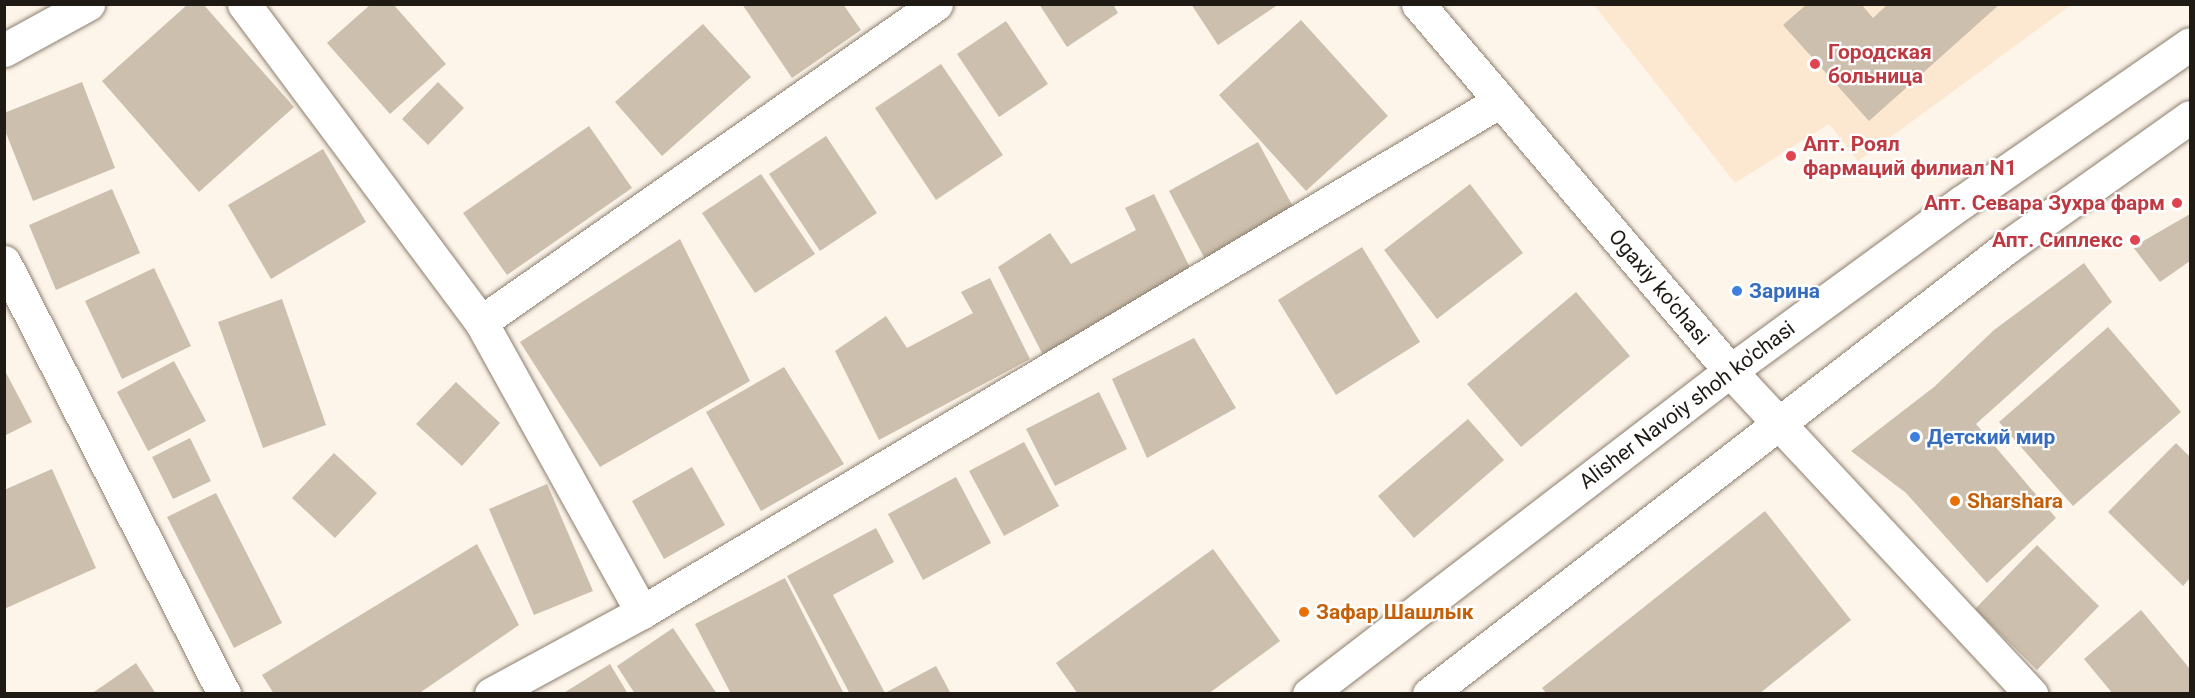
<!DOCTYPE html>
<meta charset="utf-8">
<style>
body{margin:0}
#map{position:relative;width:2195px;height:698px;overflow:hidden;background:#fdf5ea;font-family:Roboto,sans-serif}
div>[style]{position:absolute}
.built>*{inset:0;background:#fce8d0}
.building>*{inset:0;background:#cdbfad}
.roads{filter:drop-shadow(0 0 2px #8b7e6d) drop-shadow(0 0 2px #8b7e6d)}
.minor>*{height:33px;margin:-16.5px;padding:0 16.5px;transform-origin:16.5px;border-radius:16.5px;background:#fff}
.tertiary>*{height:33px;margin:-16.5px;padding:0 16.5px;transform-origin:16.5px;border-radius:16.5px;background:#fff}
.secondary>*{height:33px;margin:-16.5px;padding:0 16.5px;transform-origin:16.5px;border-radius:16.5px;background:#fff}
.dots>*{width:16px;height:16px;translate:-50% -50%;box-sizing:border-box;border:3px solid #fff;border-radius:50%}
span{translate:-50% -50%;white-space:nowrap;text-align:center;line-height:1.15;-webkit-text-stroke:4.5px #fff;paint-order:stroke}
.health-label{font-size:21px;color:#be3a42;font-weight:700}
.left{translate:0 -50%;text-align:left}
.right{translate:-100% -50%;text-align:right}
.street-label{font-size:21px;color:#1f1a14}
.shop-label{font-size:21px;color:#366cbe;font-weight:700}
.food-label{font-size:21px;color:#c56008;font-weight:700}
.frame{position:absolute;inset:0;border:6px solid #1f1a14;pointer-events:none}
</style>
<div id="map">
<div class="built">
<div style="clip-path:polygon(1594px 5px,2071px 5px,1858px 161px,1829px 124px,1735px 183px)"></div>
</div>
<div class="building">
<div style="clip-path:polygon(188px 4px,203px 4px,294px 107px,199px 192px,102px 81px)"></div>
<div style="clip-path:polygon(371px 4px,393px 4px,446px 64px,390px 114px,327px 43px)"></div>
<div style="clip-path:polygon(742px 4px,843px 4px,861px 30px,792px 78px)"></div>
<div style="clip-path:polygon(1039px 4px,1113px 4px,1118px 13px,1067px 47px)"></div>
<div style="clip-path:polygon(1191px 4px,1279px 4px,1218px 45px)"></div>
<div style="clip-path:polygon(1807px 4px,1861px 4px,1873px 18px,1888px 4px,2000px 4px,1869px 121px,1783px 25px)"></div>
<div style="clip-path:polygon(1301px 20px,1388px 116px,1306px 191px,1219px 95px)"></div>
<div style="clip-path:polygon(1006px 21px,1048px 84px,999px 117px,957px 54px)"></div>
<div style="clip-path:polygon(703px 24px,751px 77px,662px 156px,615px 102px)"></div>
<div style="clip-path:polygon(941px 64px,1003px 155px,936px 200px,875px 108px)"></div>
<div style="clip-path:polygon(82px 82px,115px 168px,33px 201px,4px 128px,4px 113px)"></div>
<div style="clip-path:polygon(438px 82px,464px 108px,428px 145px,402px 119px)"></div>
<div style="clip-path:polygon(589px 126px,632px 188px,507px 275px,463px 213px)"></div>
<div style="clip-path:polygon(826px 136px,877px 213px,820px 251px,769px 174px)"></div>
<div style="clip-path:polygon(1258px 142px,1297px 214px,1207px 263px,1169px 191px)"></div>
<div style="clip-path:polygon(323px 149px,366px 222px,271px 279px,228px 205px)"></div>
<div style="clip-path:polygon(761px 174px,815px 254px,755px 293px,702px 213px)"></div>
<div style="clip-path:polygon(1470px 184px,1523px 253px,1437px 319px,1384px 250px)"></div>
<div style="clip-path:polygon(112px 189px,140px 253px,56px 290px,29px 225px)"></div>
<div style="clip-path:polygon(1154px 194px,1194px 276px,1043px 355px,998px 267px,1050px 233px,1071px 264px,1136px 230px,1125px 208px)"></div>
<div style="clip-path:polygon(2190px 214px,2190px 261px,2160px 282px,2133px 247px)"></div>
<div style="clip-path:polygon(680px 239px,750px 381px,600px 467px,520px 342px)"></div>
<div style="clip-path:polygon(1362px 247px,1420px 342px,1336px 395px,1278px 300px)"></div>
<div style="clip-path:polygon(2084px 263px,2112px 302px,1976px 424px,2056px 518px,1987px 583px,1906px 493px,1851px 451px,1934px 387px,1994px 330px)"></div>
<div style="clip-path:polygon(154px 268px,191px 346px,122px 379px,85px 301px)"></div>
<div style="clip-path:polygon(990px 278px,1030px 359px,879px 440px,835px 351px,886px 316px,907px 348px,973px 313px,961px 292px)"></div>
<div style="clip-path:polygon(1576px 292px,1630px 356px,1521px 447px,1467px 384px)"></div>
<div style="clip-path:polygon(282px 299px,326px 425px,263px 448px,218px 322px)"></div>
<div style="clip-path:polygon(2108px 327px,2181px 412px,2073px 506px,1999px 422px)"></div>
<div style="clip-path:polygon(1194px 338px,1236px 408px,1147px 458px,1112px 379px)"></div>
<div style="clip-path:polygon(174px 361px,206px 421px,148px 451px,117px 392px)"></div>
<div style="clip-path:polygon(784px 367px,844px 464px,761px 511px,706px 412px)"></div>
<div style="clip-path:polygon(4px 369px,32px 422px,4px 436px)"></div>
<div style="clip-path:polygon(456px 382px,500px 423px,462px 466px,416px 424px)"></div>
<div style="clip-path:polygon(1099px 392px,1127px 449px,1055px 486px,1026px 429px)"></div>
<div style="clip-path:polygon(1468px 419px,1504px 460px,1414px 538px,1378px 496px)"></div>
<div style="clip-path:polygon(190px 438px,211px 481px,173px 499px,152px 457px)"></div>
<div style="clip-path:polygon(1024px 442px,1059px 506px,1004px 536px,969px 471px)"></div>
<div style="clip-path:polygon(2176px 443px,2190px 457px,2190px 578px,2183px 586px,2108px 512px)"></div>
<div style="clip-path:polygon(334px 453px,377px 493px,335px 538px,292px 498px)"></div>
<div style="clip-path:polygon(692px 467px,725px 525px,664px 559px,632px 501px)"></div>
<div style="clip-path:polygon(52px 469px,96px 568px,4px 609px,4px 490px)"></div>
<div style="clip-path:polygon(956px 477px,991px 543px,923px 580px,888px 514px)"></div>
<div style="clip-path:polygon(547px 484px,593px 591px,534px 615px,489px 509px)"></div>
<div style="clip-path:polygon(216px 493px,282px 623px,234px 648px,167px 517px)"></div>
<div style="clip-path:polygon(1765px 511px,1851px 620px,1759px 694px,1547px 694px,1542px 688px)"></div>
<div style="clip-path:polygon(876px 528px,894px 562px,833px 595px,885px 693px,936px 666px,951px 694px,850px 694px,787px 576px)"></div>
<div style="clip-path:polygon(477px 544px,519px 625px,418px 694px,274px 694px,262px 675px)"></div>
<div style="clip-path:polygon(2037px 545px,2099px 606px,2037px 670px,1975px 609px)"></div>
<div style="clip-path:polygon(1213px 549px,1280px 641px,1208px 694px,1078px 694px,1056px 663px)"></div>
<div style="clip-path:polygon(785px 578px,844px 694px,731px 694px,695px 624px)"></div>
<div style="clip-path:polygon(2141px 610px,2190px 669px,2190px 694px,2113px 694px,2084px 659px)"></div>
<div style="clip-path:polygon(673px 628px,717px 694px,635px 694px,617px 666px)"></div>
<div style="clip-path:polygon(136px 663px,156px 694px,91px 694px)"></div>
<div style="clip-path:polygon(610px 664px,628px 694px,562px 694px)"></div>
</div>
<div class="roads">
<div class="minor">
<div style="left:244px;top:4px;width:397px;rotate:53.3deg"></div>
<div style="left:481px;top:322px;width:332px;rotate:61deg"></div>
<div style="left:4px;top:50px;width:96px;rotate:-28.7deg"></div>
<div style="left:4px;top:262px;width:485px;rotate:63deg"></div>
<div style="left:481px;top:322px;width:555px;rotate:-34.95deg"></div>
<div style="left:491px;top:694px;width:172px;rotate:-28.5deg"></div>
<div style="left:642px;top:612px;width:999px;rotate:-30.78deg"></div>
</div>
<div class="tertiary">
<div style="left:1418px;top:4px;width:482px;rotate:49.6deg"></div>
<div style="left:1730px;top:371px;width:442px;rotate:47deg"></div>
</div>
<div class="secondary">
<div style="left:1309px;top:694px;width:531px;rotate:-37.5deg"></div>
<div style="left:1730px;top:371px;width:287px;rotate:-36.1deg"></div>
<div style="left:1962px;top:202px;width:277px;rotate:-34.7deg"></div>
<div style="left:1429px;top:694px;width:731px;rotate:-37.72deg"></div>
<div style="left:2007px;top:247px;width:224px;rotate:-35.4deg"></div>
</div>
</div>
<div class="dots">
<div style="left:1815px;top:64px;background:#e0444e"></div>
<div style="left:1791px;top:156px;background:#e0444e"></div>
<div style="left:2177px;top:203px;background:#e0444e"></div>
<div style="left:2135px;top:240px;background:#e0444e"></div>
<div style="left:1737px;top:291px;background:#3f7fe0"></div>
<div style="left:1915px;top:437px;background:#3f7fe0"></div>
<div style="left:1955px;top:501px;background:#e8710a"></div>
<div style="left:1304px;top:612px;background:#e8710a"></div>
</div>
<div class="health-label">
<span class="left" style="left:1828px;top:64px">Городская<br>больница</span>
<span class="left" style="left:1803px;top:156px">Апт. Роял<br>фармаций филиал N1</span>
<span class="right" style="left:2165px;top:203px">Апт. Севара Зухра фарм</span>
<span class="right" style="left:2123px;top:240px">Апт. Сиплекс</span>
</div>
<div class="street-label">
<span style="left:1659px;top:287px;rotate:50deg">Ogaxiy ko'chasi</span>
<span style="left:1687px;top:405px;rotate:-37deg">Alisher Navoiy shoh ko'chasi</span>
</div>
<div class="shop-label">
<span class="left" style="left:1749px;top:291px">Зарина</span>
<span class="left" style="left:1927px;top:437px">Детский мир</span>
</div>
<div class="food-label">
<span class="left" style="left:1967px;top:501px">Sharshara</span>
<span class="left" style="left:1316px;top:612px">Зафар Шашлык</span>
</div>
<div class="frame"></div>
</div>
